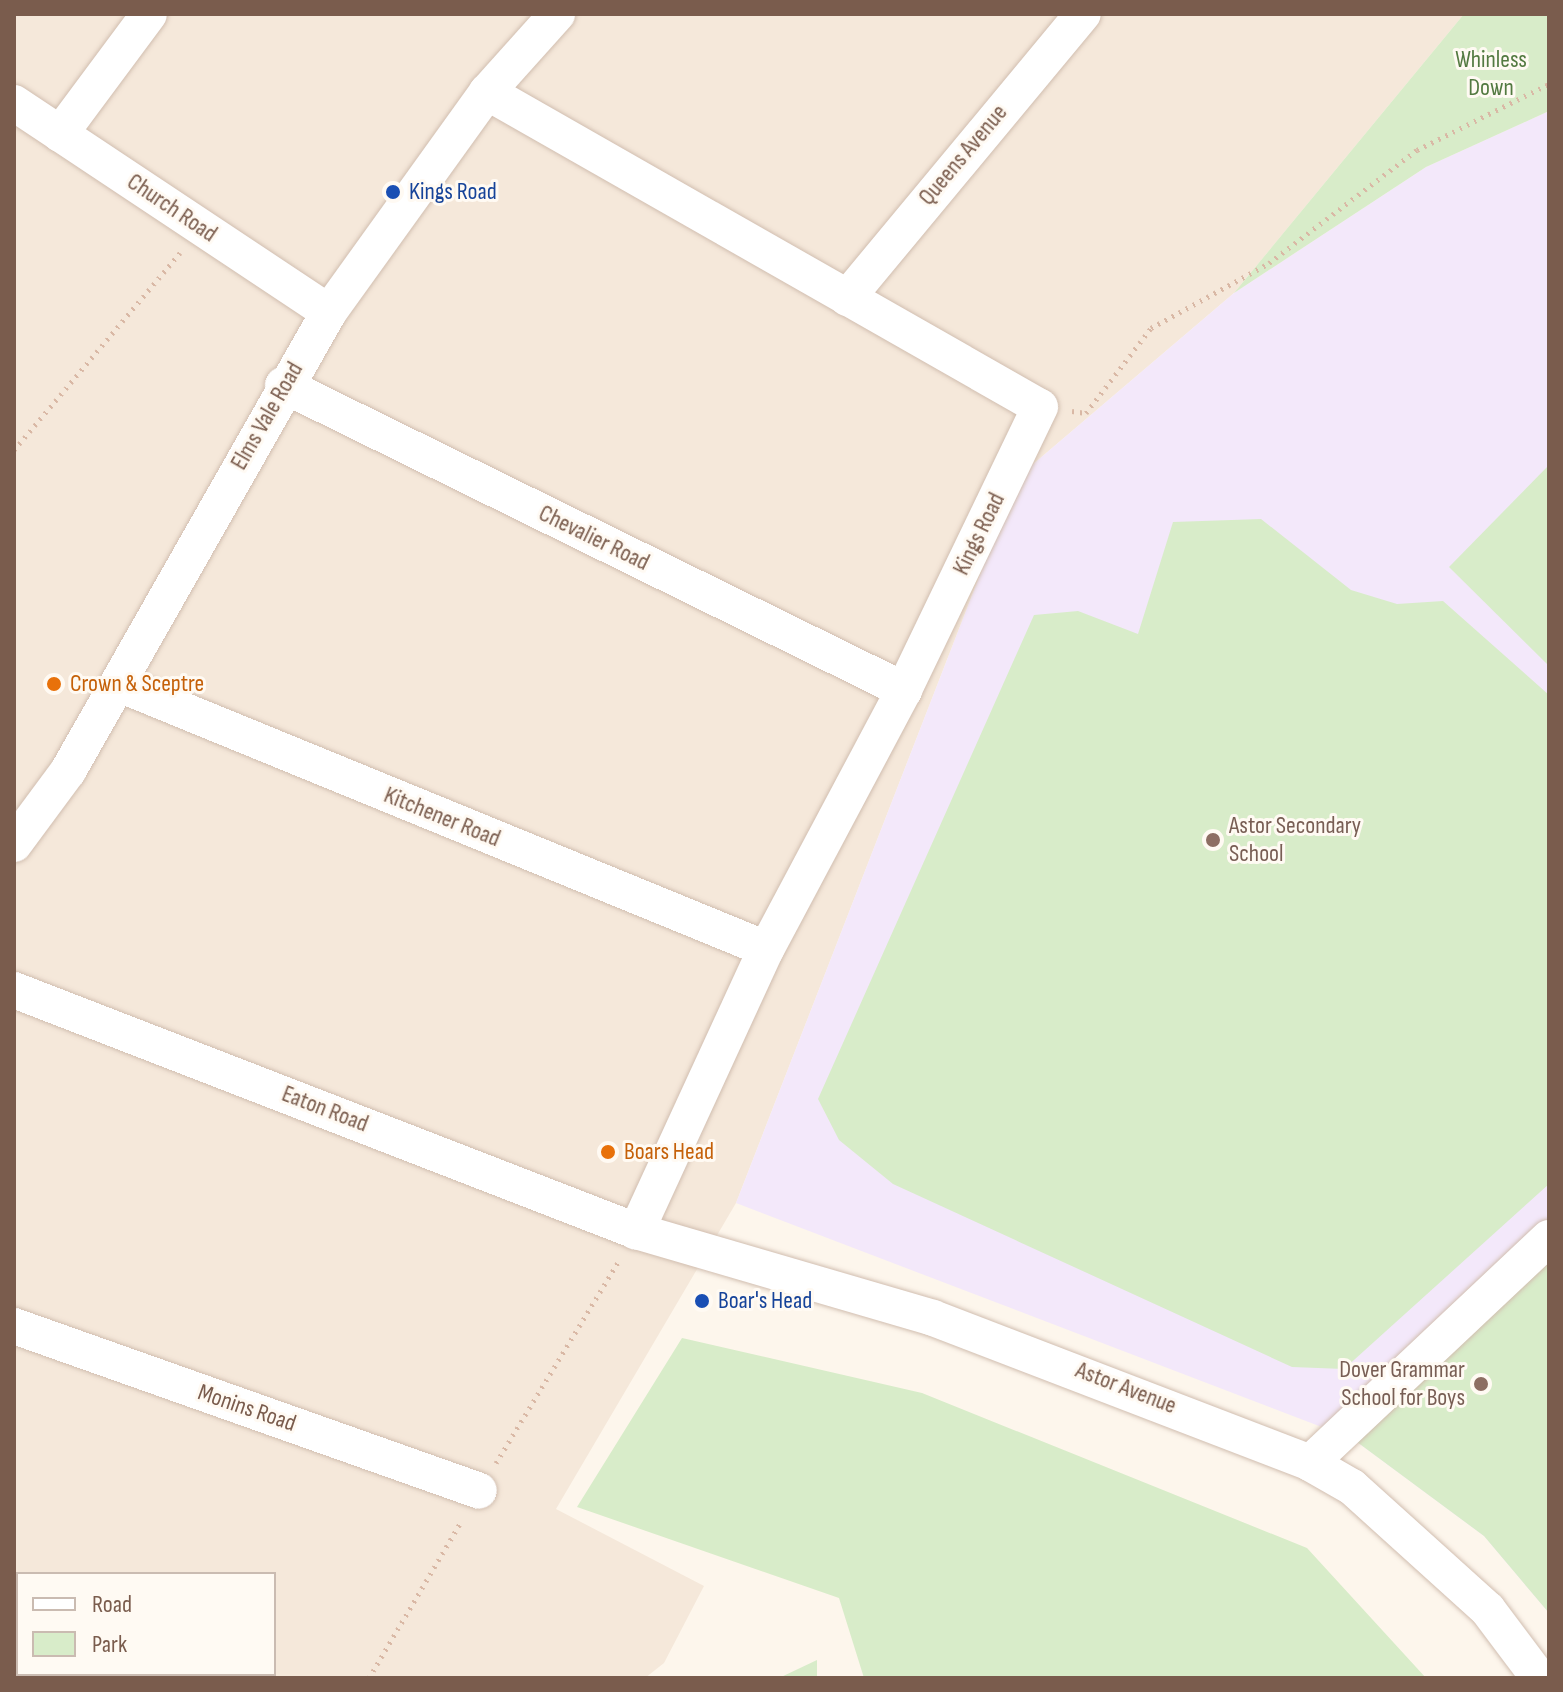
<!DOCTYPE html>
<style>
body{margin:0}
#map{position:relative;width:1563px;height:1692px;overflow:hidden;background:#fdf6ec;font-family:"Sofia Sans Condensed",sans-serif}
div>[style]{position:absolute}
.residential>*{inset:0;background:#f5e8da}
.education>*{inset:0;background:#f3e8fa}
.green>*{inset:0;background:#d8ecc9}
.path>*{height:5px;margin-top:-2.5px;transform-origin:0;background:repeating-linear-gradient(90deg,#d9b8a5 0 2px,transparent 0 8px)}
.roads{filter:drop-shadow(0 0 2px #d1beb0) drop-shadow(0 0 2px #d1beb0)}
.minor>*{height:36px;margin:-18px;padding:0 18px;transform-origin:18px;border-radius:18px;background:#fff}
.dots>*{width:22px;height:22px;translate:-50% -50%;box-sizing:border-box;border:4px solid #fffaf3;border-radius:50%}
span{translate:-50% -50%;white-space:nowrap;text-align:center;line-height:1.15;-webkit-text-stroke:6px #fffaf3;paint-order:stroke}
.park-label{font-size:24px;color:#537a41}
.street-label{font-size:24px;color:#7a5c4d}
.transit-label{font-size:24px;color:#164399}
.left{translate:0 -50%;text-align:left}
.food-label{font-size:24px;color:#c56008}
.education-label{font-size:24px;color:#785e54}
.right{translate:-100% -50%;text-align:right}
.frame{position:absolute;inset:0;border:16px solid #7a5c4d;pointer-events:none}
.legend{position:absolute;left:16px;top:1572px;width:260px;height:104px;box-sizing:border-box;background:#fffaf3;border:2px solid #cabbb1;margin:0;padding:10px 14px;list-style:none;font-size:24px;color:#7a5c4d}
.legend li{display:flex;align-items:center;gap:16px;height:40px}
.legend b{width:40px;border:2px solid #cabbb1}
</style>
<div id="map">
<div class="residential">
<div style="clip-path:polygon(evenodd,14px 14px,1464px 14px,1234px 293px,1018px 477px,736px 1203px,556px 1509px,704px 1586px,664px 1663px,645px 1678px,14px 1678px,14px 14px,18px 1574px,274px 1574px,274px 1674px,18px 1674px,18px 1574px)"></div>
</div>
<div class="education">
<div style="clip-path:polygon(1549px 111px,1549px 1613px,1484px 1536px,1353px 1439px,736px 1203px,1018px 477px,1234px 293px,1426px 167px)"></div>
</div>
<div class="green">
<div style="clip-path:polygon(1464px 14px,1549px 14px,1549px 111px,1426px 167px,1234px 293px)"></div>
<div style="clip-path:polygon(1549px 465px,1549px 666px,1449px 567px)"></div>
<div style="clip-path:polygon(1261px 519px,1351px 590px,1397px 604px,1443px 601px,1549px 695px,1549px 1184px,1344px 1369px,1292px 1367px,893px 1184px,839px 1140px,818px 1099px,1034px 615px,1078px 611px,1138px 634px,1173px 522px)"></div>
<div style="clip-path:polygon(1549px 1259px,1549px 1613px,1484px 1536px,1353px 1439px)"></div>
<div style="clip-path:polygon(682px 1338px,922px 1393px,1307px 1548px,1426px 1678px,864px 1678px,839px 1598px,577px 1507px)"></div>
<div style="clip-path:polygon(817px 1660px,817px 1678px,779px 1678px)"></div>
</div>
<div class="path">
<div style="left:1072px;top:411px;width:14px;rotate:8deg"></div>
<div style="left:1086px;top:413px;width:107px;rotate:-52.6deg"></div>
<div style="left:1151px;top:328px;width:135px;rotate:-28.8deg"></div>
<div style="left:1269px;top:263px;width:186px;rotate:-37.4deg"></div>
<div style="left:1417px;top:150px;width:148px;rotate:-26.6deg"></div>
<div style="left:14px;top:450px;width:258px;rotate:-49.9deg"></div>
<div style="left:496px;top:1463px;width:239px;rotate:-58.7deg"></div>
<div style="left:369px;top:1678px;width:183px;rotate:-59.5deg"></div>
</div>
<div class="roads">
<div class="minor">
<div style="left:487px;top:92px;width:636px;rotate:29.67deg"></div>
<div style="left:1040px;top:407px;width:314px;rotate:115.7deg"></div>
<div style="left:904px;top:690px;width:293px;rotate:118deg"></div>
<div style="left:766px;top:949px;width:311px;rotate:114.7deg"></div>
<div style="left:14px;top:103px;width:378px;rotate:33.6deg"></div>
<div style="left:60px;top:134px;width:149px;rotate:-53.4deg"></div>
<div style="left:847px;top:298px;width:369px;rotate:-50.3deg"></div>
<div style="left:283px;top:385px;width:692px;rotate:26.16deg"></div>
<div style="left:119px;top:684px;width:699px;rotate:22.27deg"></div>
<div style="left:14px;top:844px;width:91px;rotate:-53.5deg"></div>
<div style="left:68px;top:771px;width:528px;rotate:-60.38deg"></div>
<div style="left:329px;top:312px;width:271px;rotate:-54.3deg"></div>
<div style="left:487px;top:92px;width:105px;rotate:-48.1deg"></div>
<div style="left:14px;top:990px;width:667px;rotate:21.18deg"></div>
<div style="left:636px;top:1231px;width:309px;rotate:16.3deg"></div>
<div style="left:933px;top:1318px;width:404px;rotate:21deg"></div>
<div style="left:1310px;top:1463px;width:48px;rotate:29.7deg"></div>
<div style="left:1352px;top:1487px;width:183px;rotate:42.1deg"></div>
<div style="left:1488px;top:1610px;width:85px;rotate:53.1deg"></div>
<div style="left:14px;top:1326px;width:493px;rotate:19.5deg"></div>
<div style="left:1310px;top:1463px;width:328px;rotate:-43.3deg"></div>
<div style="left:14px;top:1643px;width:4px;rotate:27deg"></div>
<div style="left:110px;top:1674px;width:13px;rotate:18deg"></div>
<div style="left:63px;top:1678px;width:4px;rotate:-63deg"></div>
</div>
</div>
<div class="dots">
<div style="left:393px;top:192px;background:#1a4fb4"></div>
<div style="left:54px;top:684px;background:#e8710a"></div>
<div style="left:1213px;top:840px;background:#8d6e63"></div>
<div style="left:608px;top:1152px;background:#e8710a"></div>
<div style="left:702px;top:1301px;background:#1a4fb4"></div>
<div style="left:1481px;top:1384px;background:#8d6e63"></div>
</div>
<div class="park-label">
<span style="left:1491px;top:74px">Whinless<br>Down</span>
</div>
<div class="street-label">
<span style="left:963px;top:155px;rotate:-50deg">Queens Avenue</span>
<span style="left:172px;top:208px;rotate:34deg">Church Road</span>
<span style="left:267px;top:416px;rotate:-60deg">Elms Vale Road</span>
<span style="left:979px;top:534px;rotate:-64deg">Kings Road</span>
<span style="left:594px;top:538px;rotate:26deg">Chevalier Road</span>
<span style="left:442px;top:817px;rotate:22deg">Kitchener Road</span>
<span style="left:325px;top:1109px;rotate:21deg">Eaton Road</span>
<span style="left:1126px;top:1388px;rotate:21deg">Astor Avenue</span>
<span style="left:247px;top:1408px;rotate:19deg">Monins Road</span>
</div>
<div class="transit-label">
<span class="left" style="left:409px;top:192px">Kings Road</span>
<span class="left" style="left:718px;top:1301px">Boar's Head</span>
</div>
<div class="food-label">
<span class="left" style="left:70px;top:684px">Crown &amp; Sceptre</span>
<span class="left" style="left:624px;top:1152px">Boars Head</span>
</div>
<div class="education-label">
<span class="left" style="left:1229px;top:840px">Astor Secondary<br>School</span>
<span class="right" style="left:1465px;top:1384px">Dover Grammar<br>School for Boys</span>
</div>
<div class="frame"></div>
<ul class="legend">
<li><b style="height:10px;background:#fff"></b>Road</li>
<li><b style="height:22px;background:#d8ecc9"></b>Park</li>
</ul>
</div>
